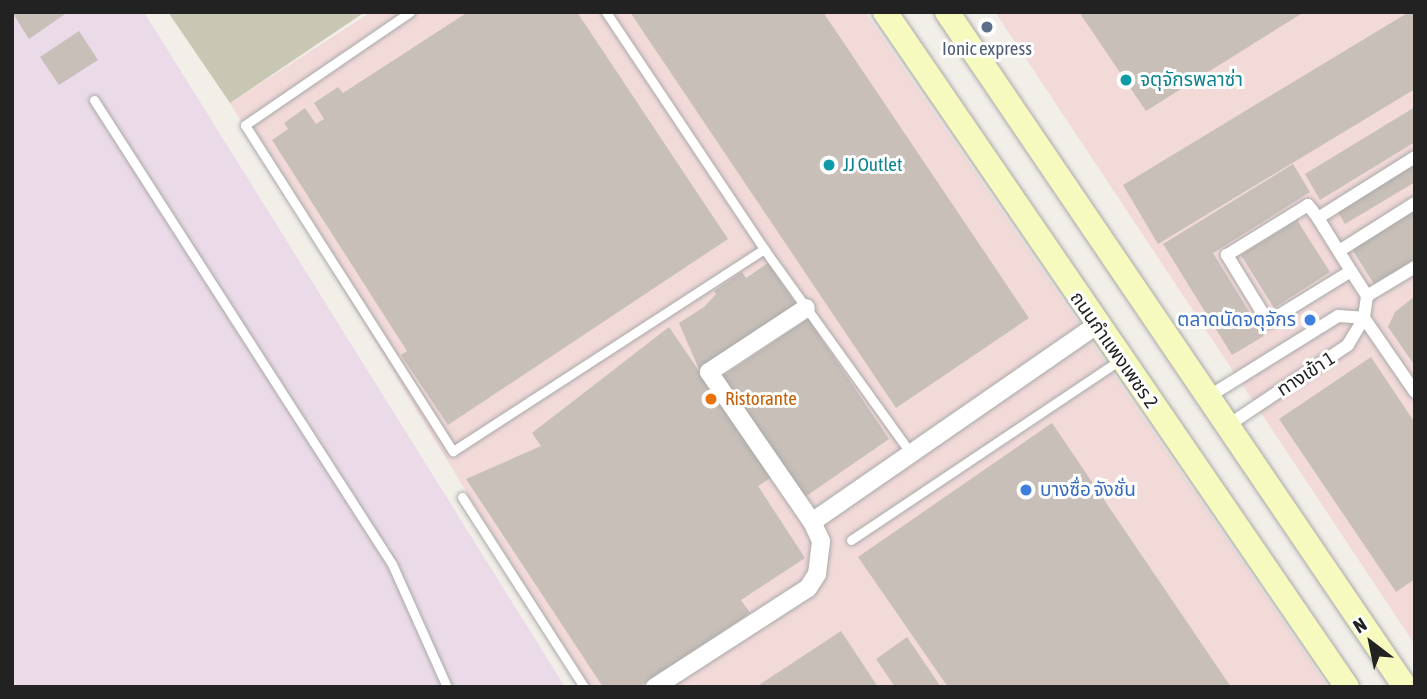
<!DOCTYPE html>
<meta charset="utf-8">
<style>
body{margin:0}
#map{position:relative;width:1427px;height:699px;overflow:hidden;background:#f2efe9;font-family:"Asap Condensed","Noto Sans Thai",sans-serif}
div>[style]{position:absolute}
.commercial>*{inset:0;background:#f2dad9}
.industrial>*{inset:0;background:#ebdbe8}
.construction>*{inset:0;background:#c7c7b4}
.building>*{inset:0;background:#c7bfb8}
.roads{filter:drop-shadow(0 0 2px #a9a9a9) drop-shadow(0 0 2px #a9a9a9)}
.service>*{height:9px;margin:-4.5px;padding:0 4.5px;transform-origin:4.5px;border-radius:4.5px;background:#fff}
.pedestrian>*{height:12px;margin:-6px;padding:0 6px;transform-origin:6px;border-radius:6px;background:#fff}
.minor>*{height:18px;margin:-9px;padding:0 9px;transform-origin:9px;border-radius:9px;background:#fff}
.secondary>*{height:24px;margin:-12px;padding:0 12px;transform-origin:12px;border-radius:12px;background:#f7fabf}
.dots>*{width:19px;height:19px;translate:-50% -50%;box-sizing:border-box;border:4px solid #fff;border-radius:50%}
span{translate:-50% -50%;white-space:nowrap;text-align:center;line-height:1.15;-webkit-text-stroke:6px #fff;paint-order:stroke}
.service-label{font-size:19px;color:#4e5e75}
.culture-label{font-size:19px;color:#0d838f}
.left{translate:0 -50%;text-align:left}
.shop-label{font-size:19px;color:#366cbe}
.right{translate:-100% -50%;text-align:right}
.street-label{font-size:19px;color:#222}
.food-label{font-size:19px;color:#c56008}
.frame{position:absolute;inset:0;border:14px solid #222;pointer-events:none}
.north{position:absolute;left:1336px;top:608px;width:70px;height:70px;-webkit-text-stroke:5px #fff;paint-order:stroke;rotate:328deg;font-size:19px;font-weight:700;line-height:28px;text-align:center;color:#222}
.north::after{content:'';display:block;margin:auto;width:24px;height:32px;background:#222;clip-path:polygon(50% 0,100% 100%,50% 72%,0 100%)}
</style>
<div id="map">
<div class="commercial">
<div style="clip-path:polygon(371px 12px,865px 12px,1328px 687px,585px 687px,230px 103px)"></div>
<div style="clip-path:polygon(995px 12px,1415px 12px,1415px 645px)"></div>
</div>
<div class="industrial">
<div style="clip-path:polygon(12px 12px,144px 12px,565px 687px,12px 687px)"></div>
</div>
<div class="construction">
<div style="clip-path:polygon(168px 12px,365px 12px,230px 103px)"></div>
</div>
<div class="building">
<div style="clip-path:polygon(12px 12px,68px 12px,29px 39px)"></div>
<div style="clip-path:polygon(468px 12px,577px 12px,728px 239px,448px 425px,401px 355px,407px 351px,272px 140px,288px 129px,284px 123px,305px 108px,316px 124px,324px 119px,314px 103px,338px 87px,343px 93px)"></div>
<div style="clip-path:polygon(630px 12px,823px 12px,1029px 318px,896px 408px)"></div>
<div style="clip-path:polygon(1079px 12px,1304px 12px,1146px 111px)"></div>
<div style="clip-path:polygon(1409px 12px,1415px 12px,1415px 89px,1158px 244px,1123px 185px)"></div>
<div style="clip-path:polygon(79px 31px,98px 60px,59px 85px,40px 57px)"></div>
<div style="clip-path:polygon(1415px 107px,1415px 142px,1320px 200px,1305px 174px)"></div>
<div style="clip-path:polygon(1293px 164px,1310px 192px,1213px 253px,1264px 336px,1232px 355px,1163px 244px)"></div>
<div style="clip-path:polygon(1415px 165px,1415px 182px,1345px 224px,1337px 211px)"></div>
<div style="clip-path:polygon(1415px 209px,1415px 259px,1374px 284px,1352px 249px)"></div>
<div style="clip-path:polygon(1297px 220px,1330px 272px,1274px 308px,1241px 255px)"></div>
<div style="clip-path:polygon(768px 263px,796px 304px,701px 374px,772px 477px,758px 486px,805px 558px,741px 600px,750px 613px,639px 687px,603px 687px,466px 479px,541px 446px,532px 433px,669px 327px,701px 374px,679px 323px,704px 307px,716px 294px,714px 291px,742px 272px,746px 278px)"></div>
<div style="clip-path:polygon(1415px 296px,1415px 366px,1388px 327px,1395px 312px)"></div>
<div style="clip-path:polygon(808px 319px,889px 439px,802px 499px,720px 378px)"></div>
<div style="clip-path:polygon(1371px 357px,1415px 423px,1415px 579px,1396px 592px,1279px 419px)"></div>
<div style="clip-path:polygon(1052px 423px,1231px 687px,948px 687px,858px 557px)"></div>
<div style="clip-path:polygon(841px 631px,878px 687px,756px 687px)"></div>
<div style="clip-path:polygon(907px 637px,941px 687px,895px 687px,876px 659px)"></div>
</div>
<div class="roads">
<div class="service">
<div style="left:410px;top:12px;width:200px;rotate:145.6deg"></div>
<div style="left:245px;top:125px;width:387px;rotate:57.5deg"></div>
<div style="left:453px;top:451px;width:371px;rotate:-33deg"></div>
<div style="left:606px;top:12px;width:285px;rotate:56.3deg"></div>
<div style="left:764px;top:249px;width:250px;rotate:54.3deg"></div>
<div style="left:94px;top:100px;width:551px;rotate:57.29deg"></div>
<div style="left:392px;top:564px;width:135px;rotate:65.9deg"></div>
<div style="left:462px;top:497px;width:226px;rotate:57.3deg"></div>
<div style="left:851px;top:540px;width:324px;rotate:-33.8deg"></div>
</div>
<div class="pedestrian">
<div style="left:1318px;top:218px;width:115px;rotate:-32.2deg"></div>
<div style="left:1339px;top:251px;width:90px;rotate:-32.3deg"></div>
<div style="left:1415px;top:267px;width:56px;rotate:148.9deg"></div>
<div style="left:1367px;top:296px;width:22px;rotate:98deg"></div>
<div style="left:1364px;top:318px;width:90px;rotate:55.4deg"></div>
<div style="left:1351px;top:271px;width:97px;rotate:148.4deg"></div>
<div style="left:1268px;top:322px;width:79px;rotate:-121.5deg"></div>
<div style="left:1227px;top:255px;width:95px;rotate:-31.7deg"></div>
<div style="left:1308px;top:205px;width:16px;rotate:52deg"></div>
<div style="left:1318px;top:218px;width:62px;rotate:58.1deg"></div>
<div style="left:1351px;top:271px;width:30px;rotate:57deg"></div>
<div style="left:1208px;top:397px;width:153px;rotate:-31.9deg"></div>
<div style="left:1338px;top:316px;width:26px;rotate:4deg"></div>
<div style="left:1364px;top:318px;width:31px;rotate:121deg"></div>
<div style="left:1348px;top:345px;width:146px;rotate:146.2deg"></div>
</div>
<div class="minor">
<div style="left:812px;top:522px;width:346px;rotate:-34.7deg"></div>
<div style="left:655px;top:687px;width:182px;rotate:-32.9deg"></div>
<div style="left:808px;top:588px;width:17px;rotate:-57deg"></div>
<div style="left:817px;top:574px;width:33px;rotate:-83deg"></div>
<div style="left:821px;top:541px;width:21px;rotate:-115deg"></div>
<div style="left:812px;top:522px;width:182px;rotate:-124.5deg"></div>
<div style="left:709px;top:372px;width:116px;rotate:-33.4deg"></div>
</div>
<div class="secondary">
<div style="left:885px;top:12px;width:818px;rotate:55.61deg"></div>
<div style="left:947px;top:12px;width:816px;rotate:55.84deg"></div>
</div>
</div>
<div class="dots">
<div style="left:987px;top:27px;background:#5c6f8a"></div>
<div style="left:1126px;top:80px;background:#0f9aa8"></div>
<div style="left:829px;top:165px;background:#0f9aa8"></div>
<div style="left:1310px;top:320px;background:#3f7fe0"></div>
<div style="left:711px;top:399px;background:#e8710a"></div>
<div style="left:1026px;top:490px;background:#3f7fe0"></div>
</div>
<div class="service-label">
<span style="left:987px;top:49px">Ionic express</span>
</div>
<div class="culture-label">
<span class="left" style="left:1140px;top:80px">จตุจักรพลาซ่า</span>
<span class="left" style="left:843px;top:165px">JJ Outlet</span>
</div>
<div class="shop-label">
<span class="right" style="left:1296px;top:320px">ตลาดนัดจตุจักร</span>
<span class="left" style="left:1040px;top:490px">บางซื่อ จังชั่น</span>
</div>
<div class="street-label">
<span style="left:1114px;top:350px;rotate:55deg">ถนนกำแพงเพชร 2</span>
<span style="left:1306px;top:374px;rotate:-33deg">ทางเข้า 1</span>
</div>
<div class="food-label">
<span class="left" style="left:725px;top:399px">Ristorante</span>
</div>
<div class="frame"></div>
<div class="north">N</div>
</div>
